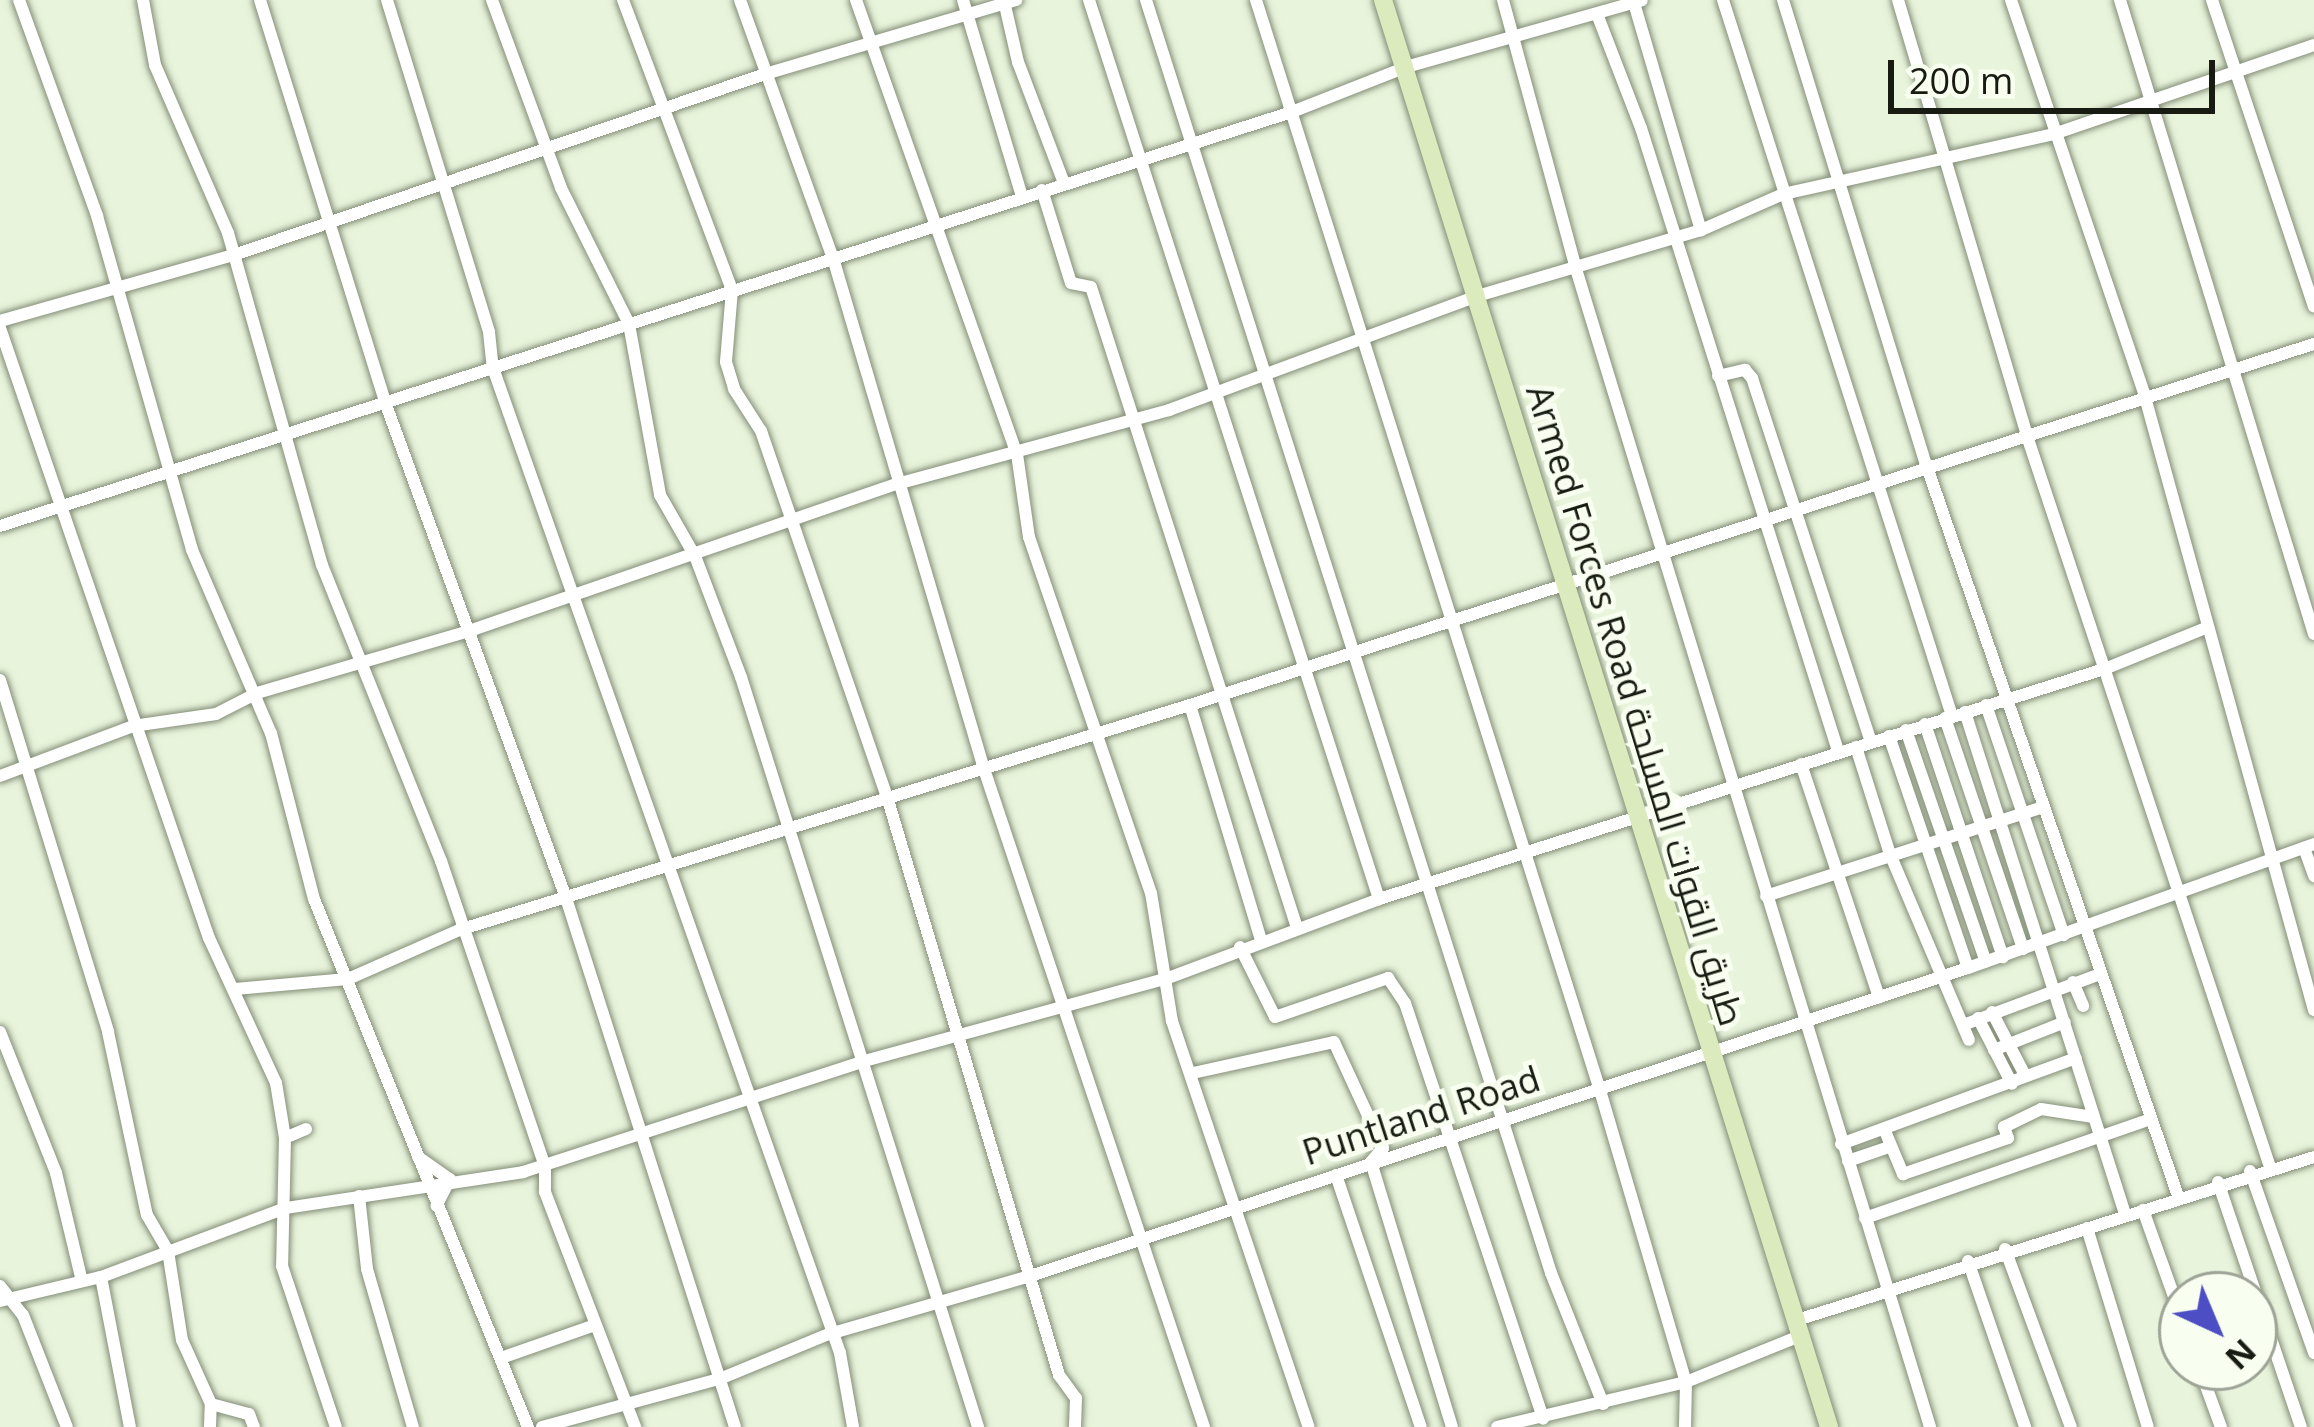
<!DOCTYPE html>
<meta charset="utf-8">
<style>
body{margin:0}
#map{position:relative;width:2314px;height:1427px;overflow:hidden;background:#e8f4db;font-family:"Open Sans",Cairo,sans-serif}
div>[style]{position:absolute}
.roads{filter:drop-shadow(0 0 3px #848e78) drop-shadow(0 0 3px #848e78)}
.street>*{height:12px;margin:-6px;padding:0 6px;transform-origin:6px;border-radius:6px;background:#fff}
.secondary>*{height:18px;margin:-9px;padding:0 9px;transform-origin:9px;border-radius:9px;background:#dbebbe}
span{translate:-50% -50%;white-space:nowrap;text-align:center;line-height:1.15;-webkit-text-stroke:10px #f8fff0;paint-order:stroke}
.street-label{font-size:36px;color:#171b12}
.north{position:absolute;left:2158px;top:1271px;width:120px;height:120px;box-sizing:border-box;background:#f8fff0;border:3px solid #9ea497;border-radius:50%;rotate:136deg;font-size:33px;font-weight:700;line-height:48px;text-align:center;color:#171b12}
.north::after{content:'';display:block;margin:auto;width:42px;height:54px;background:#4e4ec4;clip-path:polygon(50% 0,100% 100%,50% 72%,0 100%)}
.scale{position:absolute;left:1888px;top:60px;width:327px;height:54px;box-sizing:border-box;border:6px solid #171b12;border-top:0;padding-left:15px;font-size:36px;line-height:42px;white-space:nowrap;color:#171b12;-webkit-text-stroke:9px #f8fff0;paint-order:stroke}
</style>
<div id="map">
<div class="roads">
<div class="street">
<div style="left:19px;top:0;width:230px;rotate:70.1deg"></div>
<div style="left:97px;top:216px;width:347px;rotate:74.1deg"></div>
<div style="left:192px;top:550px;width:199px;rotate:66.7deg"></div>
<div style="left:271px;top:733px;width:171px;rotate:75.5deg"></div>
<div style="left:314px;top:899px;width:570px;rotate:67.94deg"></div>
<div style="left:143px;top:0;width:66px;rotate:79.5deg"></div>
<div style="left:155px;top:65px;width:183px;rotate:66.5deg"></div>
<div style="left:228px;top:233px;width:345px;rotate:74.2deg"></div>
<div style="left:322px;top:565px;width:319px;rotate:68.1deg"></div>
<div style="left:441px;top:861px;width:322px;rotate:71.2deg"></div>
<div style="left:545px;top:1166px;width:26px;rotate:90deg"></div>
<div style="left:545px;top:1192px;width:252px;rotate:69deg"></div>
<div style="left:260px;top:0;width:421px;rotate:72.7deg"></div>
<div style="left:385px;top:402px;width:528px;rotate:69.95deg"></div>
<div style="left:566px;top:898px;width:555px;rotate:72.28deg"></div>
<div style="left:387px;top:0;width:347px;rotate:72.9deg"></div>
<div style="left:489px;top:332px;width:36px;rotate:84deg"></div>
<div style="left:493px;top:368px;width:1044px;rotate:70.59deg"></div>
<div style="left:840px;top:1353px;width:75px;rotate:80deg"></div>
<div style="left:492px;top:0;width:200px;rotate:69.8deg"></div>
<div style="left:561px;top:188px;width:152px;rotate:63.4deg"></div>
<div style="left:629px;top:324px;width:174px;rotate:79.7deg"></div>
<div style="left:660px;top:495px;width:70px;rotate:60.2deg"></div>
<div style="left:695px;top:556px;width:129px;rotate:69.2deg"></div>
<div style="left:741px;top:677px;width:787px;rotate:72.46deg"></div>
<div style="left:623px;top:0;width:310px;rotate:69.4deg"></div>
<div style="left:732px;top:290px;width:72px;rotate:94.8deg"></div>
<div style="left:726px;top:362px;width:28px;rotate:73deg"></div>
<div style="left:734px;top:389px;width:50px;rotate:57.3deg"></div>
<div style="left:761px;top:431px;width:390px;rotate:71deg"></div>
<div style="left:888px;top:800px;width:600px;rotate:73.44deg"></div>
<div style="left:1059px;top:1375px;width:29px;rotate:54deg"></div>
<div style="left:1076px;top:1398px;width:29px;rotate:92deg"></div>
<div style="left:740px;top:0;width:274px;rotate:70.2deg"></div>
<div style="left:833px;top:258px;width:533px;rotate:73.54deg"></div>
<div style="left:984px;top:769px;width:694px;rotate:71.51deg"></div>
<div style="left:856px;top:0;width:482px;rotate:70.5deg"></div>
<div style="left:1017px;top:454px;width:84px;rotate:81.8deg"></div>
<div style="left:1029px;top:537px;width:376px;rotate:71.1deg"></div>
<div style="left:1151px;top:893px;width:130px;rotate:80.7deg"></div>
<div style="left:1172px;top:1021px;width:428px;rotate:71.4deg"></div>
<div style="left:963px;top:0;width:206px;rotate:73.3deg"></div>
<div style="left:1089px;top:0;width:945px;rotate:72.12deg"></div>
<div style="left:1146px;top:0;width:1336px;rotate:72.35deg"></div>
<div style="left:1551px;top:1273px;width:141px;rotate:68.3deg"></div>
<div style="left:1256px;top:0;width:1140px;rotate:72.49deg"></div>
<div style="left:1599px;top:1087px;width:308px;rotate:73.6deg"></div>
<div style="left:1686px;top:1382px;width:45px;rotate:91.3deg"></div>
<div style="left:1503px;top:0;width:279px;rotate:74.8deg"></div>
<div style="left:1576px;top:269px;width:1211px;rotate:73deg"></div>
<div style="left:1723px;top:0;width:752px;rotate:72.26deg"></div>
<div style="left:1783px;top:0;width:486px;rotate:72.9deg"></div>
<div style="left:1926px;top:464px;width:774px;rotate:71deg"></div>
<div style="left:1898px;top:0;width:452px;rotate:73.5deg"></div>
<div style="left:2026px;top:433px;width:773px;rotate:71.61deg"></div>
<div style="left:2011px;top:0;width:419px;rotate:71.3deg"></div>
<div style="left:2145px;top:397px;width:636px;rotate:74.59deg"></div>
<div style="left:2120px;top:0;width:663px;rotate:72.99deg"></div>
<div style="left:2212px;top:0;width:323px;rotate:71.6deg"></div>
<div style="left:1004px;top:1px;width:63px;rotate:77.1deg"></div>
<div style="left:1018px;top:62px;width:129px;rotate:69.2deg"></div>
<div style="left:1634px;top:3px;width:237px;rotate:73.6deg"></div>
<div style="left:1597px;top:14px;width:122px;rotate:68.9deg"></div>
<div style="left:1641px;top:128px;width:653px;rotate:72.45deg"></div>
<div style="left:1042px;top:190px;width:97px;rotate:72.7deg"></div>
<div style="left:1071px;top:283px;width:20px;rotate:11deg"></div>
<div style="left:1091px;top:287px;width:673px;rotate:72.18deg"></div>
<div style="left:0;top:321px;width:243px;rotate:-15.8deg"></div>
<div style="left:234px;top:255px;width:561px;rotate:-18.82deg"></div>
<div style="left:765px;top:74px;width:262px;rotate:-16.4deg"></div>
<div style="left:0;top:328px;width:645px;rotate:71.09deg"></div>
<div style="left:209px;top:938px;width:160px;rotate:65.2deg"></div>
<div style="left:276px;top:1083px;width:56px;rotate:80.7deg"></div>
<div style="left:1718px;top:376px;width:28px;rotate:-13deg"></div>
<div style="left:1745px;top:370px;width:11px;rotate:49deg"></div>
<div style="left:1752px;top:378px;width:383px;rotate:71.9deg"></div>
<div style="left:0;top:526px;width:1357px;rotate:-17.77deg"></div>
<div style="left:1292px;top:112px;width:123px;rotate:-21.5deg"></div>
<div style="left:1406px;top:67px;width:245px;rotate:-15.8deg"></div>
<div style="left:0;top:680px;width:368px;rotate:72.9deg"></div>
<div style="left:108px;top:1032px;width:187px;rotate:78deg"></div>
<div style="left:147px;top:1215px;width:42px;rotate:59.7deg"></div>
<div style="left:168px;top:1251px;width:90px;rotate:81.1deg"></div>
<div style="left:182px;top:1340px;width:70px;rotate:65.6deg"></div>
<div style="left:211px;top:1404px;width:39px;rotate:15deg"></div>
<div style="left:249px;top:1414px;width:14px;rotate:69deg"></div>
<div style="left:1190px;top:705px;width:245px;rotate:73.2deg"></div>
<div style="left:1986px;top:705px;width:243px;rotate:71.3deg"></div>
<div style="left:1965px;top:712px;width:527px;rotate:72.32deg"></div>
<div style="left:1945px;top:718px;width:244px;rotate:71.3deg"></div>
<div style="left:1925px;top:724px;width:246px;rotate:71.5deg"></div>
<div style="left:1906px;top:730px;width:245px;rotate:71deg"></div>
<div style="left:1889px;top:736px;width:245px;rotate:71.2deg"></div>
<div style="left:1856px;top:747px;width:112px;rotate:72.4deg"></div>
<div style="left:1890px;top:854px;width:202px;rotate:67deg"></div>
<div style="left:1801px;top:764px;width:246px;rotate:71.5deg"></div>
<div style="left:0;top:776px;width:142px;rotate:-20.6deg"></div>
<div style="left:133px;top:726px;width:84px;rotate:-8.2deg"></div>
<div style="left:216px;top:714px;width:46px;rotate:-27.1deg"></div>
<div style="left:257px;top:693px;width:221px;rotate:-16.3deg"></div>
<div style="left:469px;top:631px;width:453px;rotate:-19deg"></div>
<div style="left:897px;top:484px;width:282px;rotate:-15.2deg"></div>
<div style="left:1169px;top:410px;width:328px;rotate:-20.3deg"></div>
<div style="left:1477px;top:296px;width:234px;rotate:-16.4deg"></div>
<div style="left:1701px;top:230px;width:90px;rotate:-23.7deg"></div>
<div style="left:1783px;top:194px;width:278px;rotate:-12.5deg"></div>
<div style="left:2054px;top:134px;width:275px;rotate:-18.9deg"></div>
<div style="left:2304px;top:848px;width:30px;rotate:70deg"></div>
<div style="left:1766px;top:896px;width:291px;rotate:-17.8deg"></div>
<div style="left:1240px;top:947px;width:78px;rotate:63.4deg"></div>
<div style="left:1275px;top:1017px;width:120px;rotate:-19deg"></div>
<div style="left:1388px;top:978px;width:30px;rotate:56deg"></div>
<div style="left:1405px;top:1003px;width:438px;rotate:71.6deg"></div>
<div style="left:2073px;top:982px;width:26px;rotate:67deg"></div>
<div style="left:235px;top:989px;width:113px;rotate:-5.1deg"></div>
<div style="left:348px;top:979px;width:121px;rotate:-23.8deg"></div>
<div style="left:459px;top:930px;width:765px;rotate:-17.11deg"></div>
<div style="left:1190px;top:705px;width:1181px;rotate:-17.81deg"></div>
<div style="left:1992px;top:1012px;width:71px;rotate:62.4deg"></div>
<div style="left:1978px;top:1018px;width:74px;rotate:62.7deg"></div>
<div style="left:1963px;top:1025px;width:146px;rotate:-20.4deg"></div>
<div style="left:0;top:1032px;width:152px;rotate:68.3deg"></div>
<div style="left:56px;top:1173px;width:111px;rotate:76.5deg"></div>
<div style="left:1994px;top:1050px;width:76px;rotate:-21.5deg"></div>
<div style="left:1193px;top:1073px;width:144px;rotate:-12.4deg"></div>
<div style="left:1334px;top:1042px;width:117px;rotate:65.2deg"></div>
<div style="left:1383px;top:1148px;width:18px;rotate:131deg"></div>
<div style="left:1371px;top:1162px;width:277px;rotate:73deg"></div>
<div style="left:306px;top:1129px;width:23px;rotate:157deg"></div>
<div style="left:285px;top:1138px;width:128px;rotate:91.3deg"></div>
<div style="left:282px;top:1266px;width:170px;rotate:71.5deg"></div>
<div style="left:1885px;top:1131px;width:47px;rotate:67.3deg"></div>
<div style="left:1903px;top:1174px;width:111px;rotate:-18.9deg"></div>
<div style="left:2008px;top:1138px;width:12px;rotate:-110deg"></div>
<div style="left:2004px;top:1127px;width:41px;rotate:-25.9deg"></div>
<div style="left:2041px;top:1109px;width:53px;rotate:8.7deg"></div>
<div style="left:1841px;top:1144px;width:250px;rotate:-20.1deg"></div>
<div style="left:418px;top:1157px;width:39px;rotate:35deg"></div>
<div style="left:450px;top:1179px;width:30px;rotate:117deg"></div>
<div style="left:1848px;top:1161px;width:43px;rotate:-18.9deg"></div>
<div style="left:2250px;top:1171px;width:193px;rotate:70.6deg"></div>
<div style="left:1336px;top:1175px;width:266px;rotate:71.4deg"></div>
<div style="left:2218px;top:1182px;width:259px;rotate:71.3deg"></div>
<div style="left:359px;top:1196px;width:73px;rotate:83.7deg"></div>
<div style="left:367px;top:1269px;width:165px;rotate:73.8deg"></div>
<div style="left:2143px;top:1210px;width:116px;rotate:70.3deg"></div>
<div style="left:1865px;top:1218px;width:303px;rotate:-19.1deg"></div>
<div style="left:2087px;top:1228px;width:208px;rotate:73deg"></div>
<div style="left:2005px;top:1249px;width:190px;rotate:69.7deg"></div>
<div style="left:1968px;top:1261px;width:176px;rotate:71deg"></div>
<div style="left:101px;top:1277px;width:153px;rotate:79.1deg"></div>
<div style="left:0;top:1286px;width:37px;rotate:52deg"></div>
<div style="left:23px;top:1315px;width:120px;rotate:68.6deg"></div>
<div style="left:0;top:1301px;width:104px;rotate:-13.4deg"></div>
<div style="left:101px;top:1277px;width:197px;rotate:-20.5deg"></div>
<div style="left:286px;top:1208px;width:240px;rotate:-8.6deg"></div>
<div style="left:523px;top:1172px;width:355px;rotate:-18deg"></div>
<div style="left:861px;top:1062px;width:318px;rotate:-15.3deg"></div>
<div style="left:1168px;top:978px;width:225px;rotate:-20.5deg"></div>
<div style="left:1379px;top:899px;width:764px;rotate:-17.6deg"></div>
<div style="left:2107px;top:668px;width:109px;rotate:-22.1deg"></div>
<div style="left:1794px;top:1321px;width:545px;rotate:-17.5deg"></div>
<div style="left:501px;top:1358px;width:100px;rotate:-19.3deg"></div>
<div style="left:2199px;top:1367px;width:64px;rotate:69.9deg"></div>
<div style="left:210px;top:1427px;width:23px;rotate:-88deg"></div>
<div style="left:542px;top:1427px;width:187px;rotate:-15.2deg"></div>
<div style="left:722px;top:1378px;width:116px;rotate:-22.4deg"></div>
<div style="left:829px;top:1334px;width:209px;rotate:-16.1deg"></div>
<div style="left:1030px;top:1276px;width:987px;rotate:-18.18deg"></div>
<div style="left:1968px;top:968px;width:368px;rotate:-19.7deg"></div>
<div style="left:1497px;top:1427px;width:194px;rotate:-13.4deg"></div>
<div style="left:1686px;top:1382px;width:123px;rotate:-22deg"></div>
</div>
<div class="secondary">
<div style="left:1383px;top:0;width:1495px;rotate:72.64deg"></div>
</div>
</div>
<div class="street-label">
<span style="left:1636px;top:705px;rotate:73deg">Armed Forces Road طريق القوات المسلحة</span>
<span style="left:1421px;top:1115px;rotate:-18deg">Puntland Road</span>
</div>
<div class="north">N</div>
<div class="scale">200 m</div>
</div>
